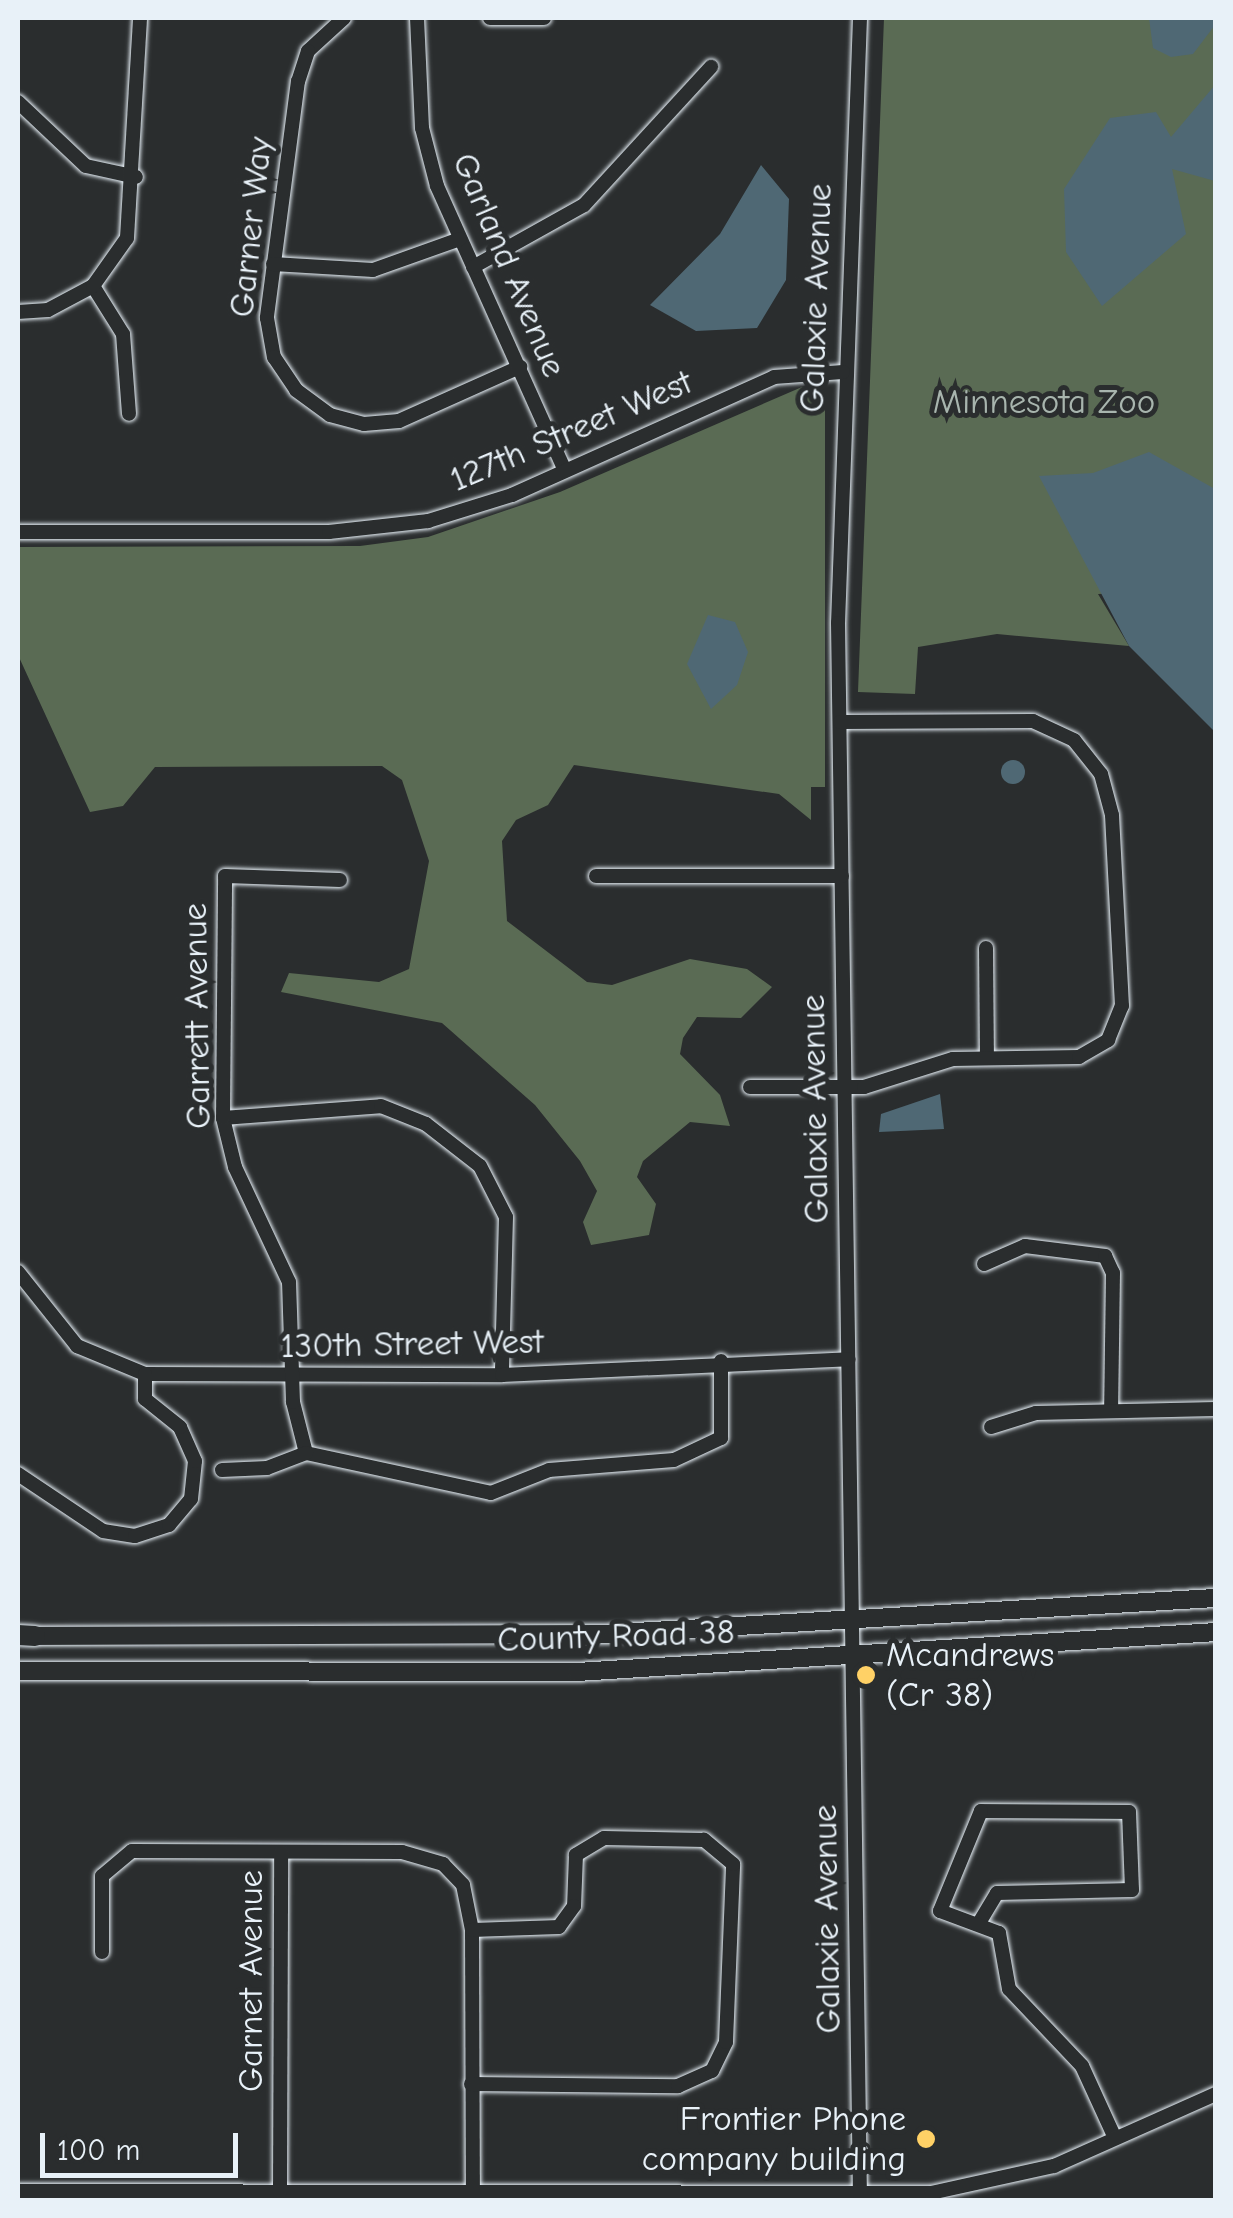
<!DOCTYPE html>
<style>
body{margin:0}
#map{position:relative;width:1233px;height:2218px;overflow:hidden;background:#2a2d2e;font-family:"Comic Neue",sans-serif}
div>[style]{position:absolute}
.green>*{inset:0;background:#5a6b54}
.water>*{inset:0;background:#4f6874}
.round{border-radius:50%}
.roads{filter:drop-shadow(0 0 2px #e8f1f8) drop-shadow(0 0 2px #e8f1f8)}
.minor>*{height:14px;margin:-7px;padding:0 7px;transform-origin:7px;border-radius:7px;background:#2a2d2e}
.major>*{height:18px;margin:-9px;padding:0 9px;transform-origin:9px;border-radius:9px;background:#2a2d2e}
.highway>*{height:20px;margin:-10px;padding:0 10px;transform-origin:10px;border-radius:10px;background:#2a2d2e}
.dots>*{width:28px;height:28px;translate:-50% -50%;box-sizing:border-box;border:5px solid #2a2d2e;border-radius:50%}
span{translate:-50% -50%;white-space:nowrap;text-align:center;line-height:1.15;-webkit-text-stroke:10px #2a2d2e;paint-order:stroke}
.street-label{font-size:35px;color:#e8f1f8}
.park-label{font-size:35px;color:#a8b5ae}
.poi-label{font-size:35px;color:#e8f1f8}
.left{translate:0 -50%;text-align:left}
.right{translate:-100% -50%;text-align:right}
.frame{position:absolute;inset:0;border:20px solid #e8f1f8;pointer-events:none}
.scale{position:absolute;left:40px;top:2133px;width:198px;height:45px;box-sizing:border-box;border:5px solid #e8f1f8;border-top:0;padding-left:12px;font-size:30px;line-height:35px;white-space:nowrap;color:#e8f1f8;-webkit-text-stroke:8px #2a2d2e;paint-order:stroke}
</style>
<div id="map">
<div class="green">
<div style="clip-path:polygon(884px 18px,1215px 18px,1215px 590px,1098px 594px,1129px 646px,997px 634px,918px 647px,915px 694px,858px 692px)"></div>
<div style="clip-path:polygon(802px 387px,825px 394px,825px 787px,811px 787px,811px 820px,779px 794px,574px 765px,548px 805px,516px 820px,502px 841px,507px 921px,587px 982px,612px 985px,690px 959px,747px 969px,772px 987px,741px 1018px,697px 1017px,683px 1038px,680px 1054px,720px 1095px,730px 1126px,690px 1122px,643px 1161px,637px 1177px,656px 1204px,649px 1235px,591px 1245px,583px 1222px,597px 1191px,580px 1161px,535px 1105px,442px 1023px,281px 992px,289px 973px,379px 982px,409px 969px,429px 861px,402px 780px,382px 766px,155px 767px,123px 806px,90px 812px,18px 655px,18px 547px,360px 546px,428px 537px,560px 492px)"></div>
</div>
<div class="water">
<div style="clip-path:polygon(1149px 18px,1215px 18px,1215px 25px,1193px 54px,1171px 57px,1153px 48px)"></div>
<div style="clip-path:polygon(1215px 85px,1215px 181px,1172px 169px,1186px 234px,1102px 306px,1066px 252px,1064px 189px,1110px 118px,1156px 112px,1171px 137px)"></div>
<div style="clip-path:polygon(761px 165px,789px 199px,786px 280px,757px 328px,696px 331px,650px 305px,720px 234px)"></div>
<div style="clip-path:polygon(1149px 452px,1215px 489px,1215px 732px,1129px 646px,1039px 476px,1093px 473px)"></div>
<div style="clip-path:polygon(708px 615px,735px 622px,748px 652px,737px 685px,711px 709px,687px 664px)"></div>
<div class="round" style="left:1001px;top:760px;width:24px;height:24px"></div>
<div style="clip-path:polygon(940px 1094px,944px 1129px,879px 1132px,881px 1114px)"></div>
</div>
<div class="roads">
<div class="minor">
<div style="left:344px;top:18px;width:49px;rotate:137.5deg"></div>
<div style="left:308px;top:51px;width:32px;rotate:108deg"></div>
<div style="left:298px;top:81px;width:239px;rotate:97.5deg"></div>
<div style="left:267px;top:318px;width:40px;rotate:80deg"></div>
<div style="left:274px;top:357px;width:40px;rotate:56deg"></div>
<div style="left:296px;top:390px;width:42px;rotate:36.3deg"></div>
<div style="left:330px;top:415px;width:35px;rotate:15deg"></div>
<div style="left:364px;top:424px;width:35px;rotate:-5deg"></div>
<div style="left:399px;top:421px;width:133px;rotate:-24.1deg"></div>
<div style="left:417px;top:18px;width:110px;rotate:87.4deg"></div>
<div style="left:422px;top:128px;width:60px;rotate:75.5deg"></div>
<div style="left:437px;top:186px;width:312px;rotate:65.8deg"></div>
<div style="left:490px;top:18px;width:54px"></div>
<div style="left:860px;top:18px;width:605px;rotate:92.08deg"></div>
<div style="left:838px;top:623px;width:1577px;rotate:89.2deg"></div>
<div style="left:18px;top:102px;width:93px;rotate:43.3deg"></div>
<div style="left:86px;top:166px;width:51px;rotate:12.4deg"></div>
<div style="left:273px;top:264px;width:100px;rotate:3.4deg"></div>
<div style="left:373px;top:270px;width:92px;rotate:-19.6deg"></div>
<div style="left:473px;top:267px;width:127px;rotate:-29.2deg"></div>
<div style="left:584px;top:205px;width:188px;rotate:-47.4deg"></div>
<div style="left:93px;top:286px;width:57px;rotate:58deg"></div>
<div style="left:123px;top:334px;width:80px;rotate:85.7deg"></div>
<div style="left:18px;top:312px;width:30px;rotate:-4deg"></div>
<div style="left:48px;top:310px;width:51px;rotate:-28.1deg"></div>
<div style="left:93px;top:286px;width:59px;rotate:-54.7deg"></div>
<div style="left:127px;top:238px;width:220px;rotate:-86.6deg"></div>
<div style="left:18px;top:532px;width:311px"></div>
<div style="left:329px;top:532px;width:100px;rotate:-6.3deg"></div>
<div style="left:428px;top:521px;width:88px;rotate:-17.2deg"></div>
<div style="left:512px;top:495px;width:287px;rotate:-24.2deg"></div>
<div style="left:774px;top:377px;width:69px;rotate:-4.1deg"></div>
<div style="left:596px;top:876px;width:246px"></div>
<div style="left:986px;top:948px;width:110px;rotate:89.5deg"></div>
<div style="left:750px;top:1087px;width:114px"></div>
<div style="left:864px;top:1087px;width:93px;rotate:-17.5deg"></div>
<div style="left:953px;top:1059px;width:126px;rotate:-0.9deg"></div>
<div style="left:1079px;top:1057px;width:34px;rotate:-30deg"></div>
<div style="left:1108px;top:1040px;width:37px;rotate:-68deg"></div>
<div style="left:1122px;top:1006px;width:191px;rotate:-93deg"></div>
<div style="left:1112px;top:815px;width:42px;rotate:-105deg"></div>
<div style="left:1101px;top:774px;width:43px;rotate:-128.5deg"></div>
<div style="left:1074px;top:740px;width:45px;rotate:-155.1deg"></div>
<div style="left:1033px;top:721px;width:193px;rotate:179.7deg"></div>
<div style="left:223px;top:1118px;width:158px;rotate:-4.3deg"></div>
<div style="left:381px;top:1106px;width:48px;rotate:21.8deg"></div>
<div style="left:426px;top:1124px;width:68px;rotate:37.9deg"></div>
<div style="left:480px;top:1166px;width:57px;rotate:63deg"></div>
<div style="left:506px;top:1217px;width:158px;rotate:91.5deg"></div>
<div style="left:984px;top:1264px;width:45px;rotate:-23.7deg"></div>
<div style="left:1025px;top:1246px;width:81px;rotate:7.1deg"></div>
<div style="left:1105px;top:1256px;width:19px;rotate:65deg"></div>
<div style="left:1113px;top:1273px;width:138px;rotate:90.8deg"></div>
<div style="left:18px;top:1272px;width:95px;rotate:51.4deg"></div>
<div style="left:77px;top:1346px;width:74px;rotate:22.4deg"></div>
<div style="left:145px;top:1374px;width:357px;rotate:0.2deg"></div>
<div style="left:502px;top:1375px;width:347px;rotate:-2.6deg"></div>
<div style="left:991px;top:1427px;width:47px;rotate:-17.3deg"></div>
<div style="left:1036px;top:1413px;width:180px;rotate:-1.3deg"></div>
<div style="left:306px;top:1453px;width:53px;rotate:-104.3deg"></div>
<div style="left:293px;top:1402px;width:120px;rotate:-91.9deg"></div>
<div style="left:289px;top:1282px;width:127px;rotate:-115.2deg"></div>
<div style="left:235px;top:1167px;width:50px;rotate:-103.8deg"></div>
<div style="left:223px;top:1118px;width:242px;rotate:-89.5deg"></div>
<div style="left:225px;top:876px;width:115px;rotate:2deg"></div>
<div style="left:306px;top:1453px;width:189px;rotate:12.2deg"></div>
<div style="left:491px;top:1493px;width:62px;rotate:-21.6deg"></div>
<div style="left:549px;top:1470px;width:125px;rotate:-4.6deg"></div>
<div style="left:674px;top:1460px;width:52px;rotate:-25.1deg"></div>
<div style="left:721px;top:1438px;width:77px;rotate:-90deg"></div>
<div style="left:222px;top:1470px;width:45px;rotate:-2.5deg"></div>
<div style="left:267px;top:1468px;width:42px;rotate:-21deg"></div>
<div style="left:18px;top:1474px;width:102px;rotate:33.8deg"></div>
<div style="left:103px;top:1531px;width:32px;rotate:9deg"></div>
<div style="left:135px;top:1536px;width:36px;rotate:-18deg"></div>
<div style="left:169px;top:1525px;width:34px;rotate:-50deg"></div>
<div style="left:191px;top:1499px;width:38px;rotate:-84deg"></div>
<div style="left:195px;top:1461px;width:37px;rotate:-114deg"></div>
<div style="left:180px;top:1427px;width:45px;rotate:-141.3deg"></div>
<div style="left:145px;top:1399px;width:25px;rotate:-90deg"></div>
<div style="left:979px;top:1923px;width:35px;rotate:-59deg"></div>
<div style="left:997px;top:1893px;width:135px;rotate:-1.3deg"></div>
<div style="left:1132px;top:1890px;width:78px;rotate:-92.2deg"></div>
<div style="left:1129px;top:1812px;width:148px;rotate:-179.6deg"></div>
<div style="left:981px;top:1811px;width:108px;rotate:112.3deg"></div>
<div style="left:940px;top:1911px;width:63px;rotate:20.4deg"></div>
<div style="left:999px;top:1933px;width:57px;rotate:79.9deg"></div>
<div style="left:1009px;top:1989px;width:106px;rotate:46.5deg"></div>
<div style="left:1082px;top:2066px;width:79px;rotate:65.4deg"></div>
<div style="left:102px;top:1952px;width:76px;rotate:-90deg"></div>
<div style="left:102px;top:1876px;width:39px;rotate:-40deg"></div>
<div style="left:132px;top:1851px;width:270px;rotate:0.2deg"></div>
<div style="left:402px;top:1852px;width:43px;rotate:16.3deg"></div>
<div style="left:443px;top:1864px;width:29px;rotate:46deg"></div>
<div style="left:463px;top:1885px;width:46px;rotate:78.7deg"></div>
<div style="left:472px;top:1930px;width:270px;rotate:89.8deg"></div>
<div style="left:471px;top:2084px;width:207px;rotate:0.6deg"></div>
<div style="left:678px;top:2086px;width:37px;rotate:-24deg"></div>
<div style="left:712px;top:2071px;width:32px;rotate:-64deg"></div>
<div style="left:726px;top:2042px;width:178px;rotate:-87.7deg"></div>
<div style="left:733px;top:1864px;width:38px;rotate:-140deg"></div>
<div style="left:704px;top:1840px;width:100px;rotate:-178.9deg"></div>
<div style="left:604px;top:1838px;width:33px;rotate:149deg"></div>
<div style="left:576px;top:1855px;width:51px;rotate:92.2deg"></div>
<div style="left:574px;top:1906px;width:26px;rotate:126deg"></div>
<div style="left:559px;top:1927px;width:87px;rotate:178deg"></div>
<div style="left:18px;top:2191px;width:913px;rotate:0.13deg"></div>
<div style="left:931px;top:2193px;width:126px;rotate:-12.4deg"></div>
<div style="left:1054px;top:2166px;width:177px;rotate:-24deg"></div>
<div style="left:280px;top:2191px;width:339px;rotate:-89.8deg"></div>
</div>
<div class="major">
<div style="left:23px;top:1636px;width:579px;rotate:-0.2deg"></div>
<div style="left:602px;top:1634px;width:615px;rotate:-3.36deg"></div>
<div style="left:18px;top:1671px;width:559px;rotate:0.1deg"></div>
<div style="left:577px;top:1672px;width:640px;rotate:-3.58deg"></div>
</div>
<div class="highway">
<div style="left:18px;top:1635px;width:17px;rotate:3deg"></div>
</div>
</div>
<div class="dots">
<div style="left:866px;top:1675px;background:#ffd166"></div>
<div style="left:926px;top:2139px;background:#ffd166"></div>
</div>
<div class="street-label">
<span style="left:251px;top:227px;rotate:-84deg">Garner Way</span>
<span style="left:509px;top:265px;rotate:67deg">Garland Avenue</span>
<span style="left:816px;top:298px;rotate:-88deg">Galaxie Avenue</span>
<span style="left:571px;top:431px;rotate:-23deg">127th Street West</span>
<span style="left:197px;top:1016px;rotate:-91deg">Garrett Avenue</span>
<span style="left:815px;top:1109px;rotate:-91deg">Galaxie Avenue</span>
<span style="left:412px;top:1344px;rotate:-1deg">130th Street West</span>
<span style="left:616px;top:1636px;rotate:-2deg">County Road 38</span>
<span style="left:827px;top:1919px;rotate:-91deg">Galaxie Avenue</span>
<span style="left:251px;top:1981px;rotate:-90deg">Garnet Avenue</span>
</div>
<div class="park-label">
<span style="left:1044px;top:402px">Minnesota Zoo</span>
</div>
<div class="poi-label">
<span class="left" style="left:886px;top:1675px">Mcandrews<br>(Cr 38)</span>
<span class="right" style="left:906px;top:2139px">Frontier Phone<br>company building</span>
</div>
<div class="frame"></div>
<div class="scale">100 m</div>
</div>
